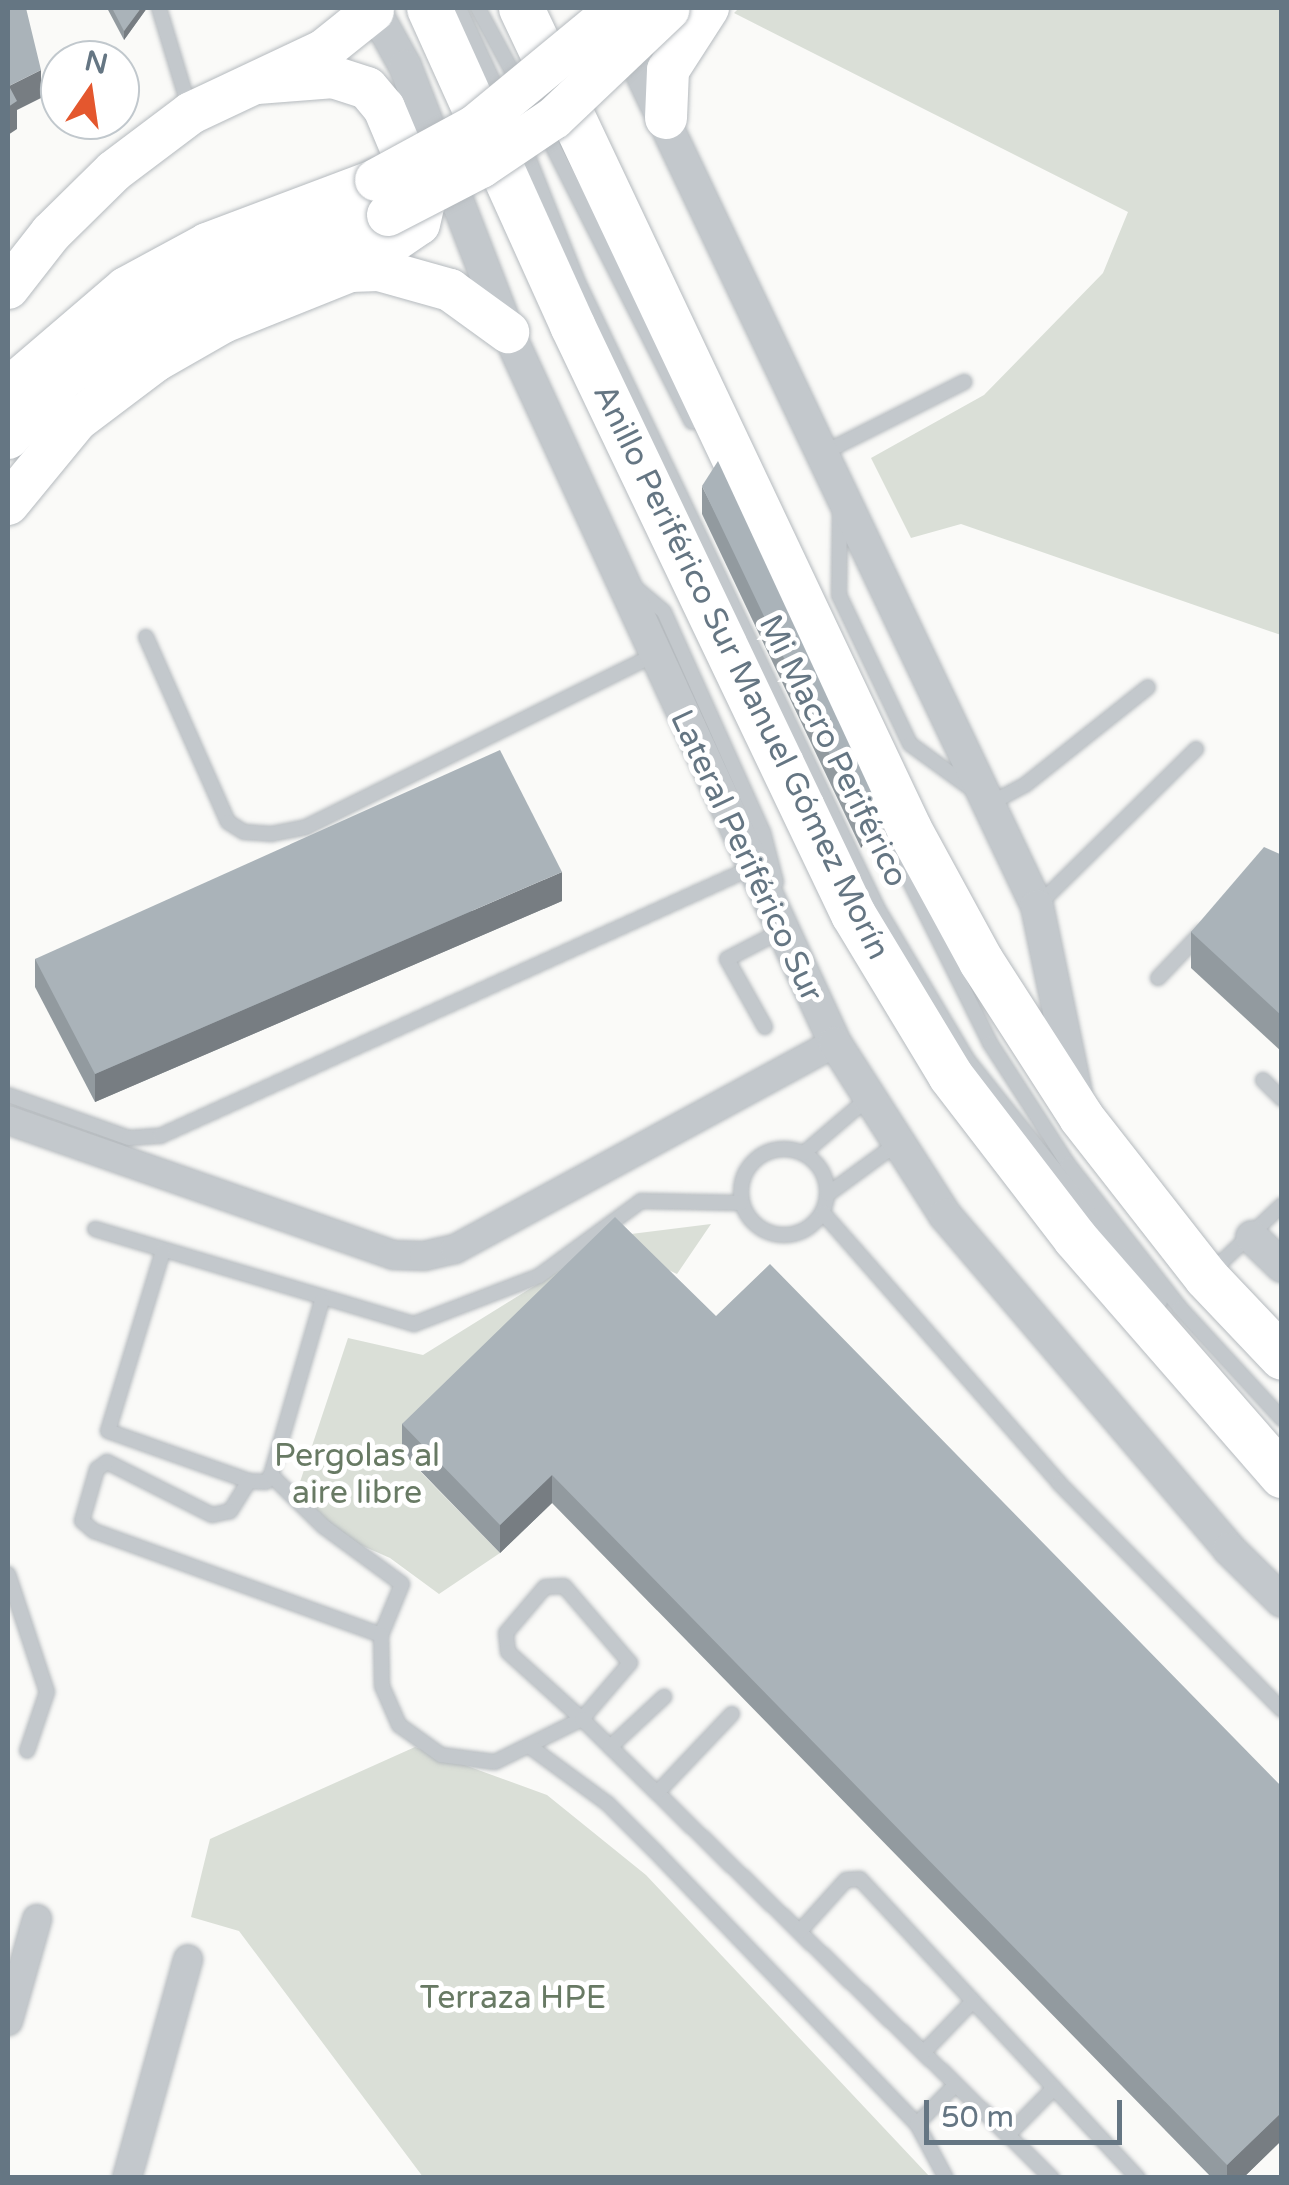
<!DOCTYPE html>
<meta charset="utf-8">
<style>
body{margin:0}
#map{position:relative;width:1289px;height:2185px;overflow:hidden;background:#fafaf8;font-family:"Varela Round",sans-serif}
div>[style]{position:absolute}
.green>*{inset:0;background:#dadfd7}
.roads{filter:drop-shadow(0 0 2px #b5babe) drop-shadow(0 0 2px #b5babe)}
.service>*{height:14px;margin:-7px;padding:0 7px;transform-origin:7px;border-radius:7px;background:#c3c8cc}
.service>.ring{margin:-7px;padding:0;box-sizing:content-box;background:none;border:14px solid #c3c8cc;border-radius:50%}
.minor>*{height:28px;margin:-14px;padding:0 14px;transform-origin:14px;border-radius:14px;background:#c3c8cc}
.tertiary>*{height:32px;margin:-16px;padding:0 16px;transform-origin:16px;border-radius:16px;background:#c3c8cc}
.primary>*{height:42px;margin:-21px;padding:0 21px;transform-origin:21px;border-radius:21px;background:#fff}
.trunk>*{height:45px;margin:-22.5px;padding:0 22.5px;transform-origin:22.5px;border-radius:22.5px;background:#fff}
.bridges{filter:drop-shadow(0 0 2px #b5babe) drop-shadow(0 0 2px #b5babe)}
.primary-bridge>*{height:42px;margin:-21px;padding:0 21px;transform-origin:21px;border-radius:21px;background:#fff}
.wall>*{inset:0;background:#929a9f}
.shaded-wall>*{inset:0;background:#777d82}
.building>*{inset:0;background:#aab3b9}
span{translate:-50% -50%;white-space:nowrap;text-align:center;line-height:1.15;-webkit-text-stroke:10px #fff;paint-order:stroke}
.street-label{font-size:32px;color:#657683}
.park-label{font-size:32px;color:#687a64}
.frame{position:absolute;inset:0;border:10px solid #657683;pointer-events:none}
.north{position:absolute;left:40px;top:40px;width:100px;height:100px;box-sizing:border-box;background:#fff;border:2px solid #c1c8cd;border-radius:50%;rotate:13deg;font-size:28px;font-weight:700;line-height:40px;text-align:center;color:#657683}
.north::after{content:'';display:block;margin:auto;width:35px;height:45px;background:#e4572e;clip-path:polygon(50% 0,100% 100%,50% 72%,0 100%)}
.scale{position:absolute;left:924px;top:2100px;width:198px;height:45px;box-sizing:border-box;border:5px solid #657683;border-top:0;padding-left:12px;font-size:30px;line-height:35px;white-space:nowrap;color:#657683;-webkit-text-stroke:8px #fff;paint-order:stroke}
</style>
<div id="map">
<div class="green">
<div style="clip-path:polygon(739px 8px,1281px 8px,1281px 635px,961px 524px,911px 538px,871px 458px,984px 395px,1103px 273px,1128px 212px,734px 13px)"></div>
<div style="clip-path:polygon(711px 1224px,677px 1274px,615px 1245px,402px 1453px,500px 1553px,439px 1594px,390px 1558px,347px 1539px,297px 1491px,348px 1338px,423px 1355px,615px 1236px)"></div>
<div style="clip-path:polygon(415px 1747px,547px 1795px,646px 1875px,930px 2177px,423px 2177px,239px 1931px,191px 1917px,210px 1839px)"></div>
</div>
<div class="roads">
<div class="service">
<div style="left:159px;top:8px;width:103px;rotate:73.1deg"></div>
<div style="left:459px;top:8px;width:99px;rotate:65deg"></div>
<div style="left:478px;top:8px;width:86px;rotate:61.7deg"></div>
<div style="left:544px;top:129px;width:328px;rotate:63.2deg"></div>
<div style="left:523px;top:144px;width:146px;rotate:68.3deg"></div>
<div style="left:577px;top:280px;width:697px;rotate:64.43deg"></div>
<div style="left:878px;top:909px;width:174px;rotate:59.3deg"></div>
<div style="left:967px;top:1059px;width:310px;rotate:51.5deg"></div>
<div style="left:825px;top:452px;width:156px;rotate:-26.7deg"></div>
<div style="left:840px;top:511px;width:84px;rotate:90.7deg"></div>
<div style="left:839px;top:595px;width:165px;rotate:64.5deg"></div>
<div style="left:910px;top:744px;width:100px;rotate:36.1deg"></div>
<div style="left:991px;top:803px;width:38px;rotate:-28deg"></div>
<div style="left:1025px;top:785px;width:157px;rotate:-38.5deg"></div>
<div style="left:637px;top:589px;width:35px;rotate:40deg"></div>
<div style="left:664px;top:612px;width:241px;rotate:65.8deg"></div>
<div style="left:763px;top:832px;width:52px;rotate:75.4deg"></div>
<div style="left:146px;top:637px;width:202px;rotate:66.1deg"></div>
<div style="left:228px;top:822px;width:19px;rotate:32deg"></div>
<div style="left:244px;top:832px;width:27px;rotate:4deg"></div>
<div style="left:271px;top:834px;width:36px;rotate:-11deg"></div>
<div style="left:306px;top:827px;width:386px;rotate:-26.3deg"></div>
<div style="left:867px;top:795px;width:277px;rotate:63.6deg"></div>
<div style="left:990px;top:1043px;width:144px;rotate:57.2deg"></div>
<div style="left:1068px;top:1164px;width:182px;rotate:52.1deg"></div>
<div style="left:1180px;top:1308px;width:151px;rotate:47.4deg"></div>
<div style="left:1038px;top:905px;width:222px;rotate:-44.6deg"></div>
<div style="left:1158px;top:978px;width:64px;rotate:-46.3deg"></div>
<div style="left:765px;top:1027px;width:78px;rotate:-119.2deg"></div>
<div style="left:727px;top:959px;width:61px;rotate:-27.4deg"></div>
<div style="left:1263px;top:1080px;width:27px;rotate:45deg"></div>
<div style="left:8px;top:1095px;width:128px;rotate:19.6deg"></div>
<div style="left:129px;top:1138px;width:31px;rotate:-4deg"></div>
<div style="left:160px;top:1136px;width:649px;rotate:-24.39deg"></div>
<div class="ring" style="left:741px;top:1149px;width:72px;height:72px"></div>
<div style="left:804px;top:1153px;width:83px;rotate:-40.6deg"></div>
<div style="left:828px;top:1194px;width:83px;rotate:-36.2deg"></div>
<div style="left:823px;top:1213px;width:359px;rotate:48.8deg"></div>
<div style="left:1059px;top:1483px;width:318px;rotate:45.5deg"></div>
<div style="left:95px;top:1229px;width:333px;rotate:16.6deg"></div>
<div style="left:414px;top:1324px;width:134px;rotate:-21deg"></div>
<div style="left:539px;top:1276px;width:127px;rotate:-36.3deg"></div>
<div style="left:641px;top:1201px;width:100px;rotate:1.1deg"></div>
<div style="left:163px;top:1251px;width:188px;rotate:107deg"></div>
<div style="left:108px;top:1431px;width:150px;rotate:19.5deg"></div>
<div style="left:249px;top:1481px;width:17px;rotate:3deg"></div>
<div style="left:266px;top:1482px;width:9px;rotate:-54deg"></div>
<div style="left:271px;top:1475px;width:181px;rotate:-73.7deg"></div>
<div style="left:1210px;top:1273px;width:99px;rotate:-43.4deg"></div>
<div style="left:249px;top:1481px;width:36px;rotate:122deg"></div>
<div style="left:230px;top:1511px;width:18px;rotate:167deg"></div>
<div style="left:212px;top:1515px;width:118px;rotate:-153.2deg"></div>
<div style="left:107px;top:1462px;width:12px;rotate:145deg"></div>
<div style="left:97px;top:1469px;width:54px;rotate:106.1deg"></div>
<div style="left:82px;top:1521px;width:16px;rotate:40deg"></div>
<div style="left:94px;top:1531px;width:305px;rotate:19.9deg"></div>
<div style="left:381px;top:1635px;width:55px;rotate:-67.6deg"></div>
<div style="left:402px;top:1584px;width:97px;rotate:-143.8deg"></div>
<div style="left:324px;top:1527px;width:74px;rotate:-135.5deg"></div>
<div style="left:8px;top:1574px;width:124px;rotate:71.7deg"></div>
<div style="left:47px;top:1692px;width:62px;rotate:108.7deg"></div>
<div style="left:381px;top:1635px;width:51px;rotate:88.9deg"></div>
<div style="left:382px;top:1686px;width:43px;rotate:66.4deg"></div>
<div style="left:399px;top:1725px;width:52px;rotate:35.5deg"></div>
<div style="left:441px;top:1755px;width:54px;rotate:7.4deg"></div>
<div style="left:495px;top:1762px;width:97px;rotate:-26.3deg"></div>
<div style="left:582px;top:1719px;width:74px;rotate:-49.4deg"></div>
<div style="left:630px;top:1663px;width:101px;rotate:-130.6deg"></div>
<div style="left:564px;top:1586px;width:19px;rotate:177deg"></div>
<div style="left:545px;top:1587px;width:60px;rotate:130.3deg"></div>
<div style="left:506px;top:1633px;width:19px;rotate:84deg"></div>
<div style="left:508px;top:1652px;width:100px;rotate:42.2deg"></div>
<div style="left:582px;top:1719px;width:105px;rotate:44.6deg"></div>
<div style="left:657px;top:1793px;width:552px;rotate:44.27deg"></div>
<div style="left:529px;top:1746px;width:97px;rotate:36.2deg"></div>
<div style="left:607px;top:1803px;width:69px;rotate:45deg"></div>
<div style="left:656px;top:1852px;width:377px;rotate:46.2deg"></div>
<div style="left:917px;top:2124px;width:61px;rotate:61.8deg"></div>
<div style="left:610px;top:1747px;width:74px;rotate:-42.8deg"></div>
<div style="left:657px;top:1793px;width:109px;rotate:-46.5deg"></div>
<div style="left:800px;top:1931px;width:69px;rotate:-48deg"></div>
<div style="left:846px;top:1880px;width:14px;rotate:-4deg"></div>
<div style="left:860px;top:1879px;width:166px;rotate:47.2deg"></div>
<div style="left:973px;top:2001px;width:71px;rotate:133.9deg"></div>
<div style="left:973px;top:2001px;width:119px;rotate:47deg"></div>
<div style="left:1054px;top:2088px;width:66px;rotate:134.4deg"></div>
<div style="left:1054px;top:2088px;width:123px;rotate:47deg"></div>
<div style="left:917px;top:2124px;width:54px;rotate:-45.7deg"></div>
</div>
<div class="minor">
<div style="left:8px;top:1120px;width:408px;rotate:19.3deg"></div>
<div style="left:393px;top:1255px;width:31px;rotate:2deg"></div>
<div style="left:424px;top:1256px;width:32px;rotate:-13deg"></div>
<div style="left:455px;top:1249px;width:432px;rotate:-28.5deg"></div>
<div style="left:8px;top:2021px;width:106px;rotate:-74.1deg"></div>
<div style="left:127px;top:2178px;width:227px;rotate:-74.4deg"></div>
</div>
<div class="tertiary">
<div style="left:373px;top:8px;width:66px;rotate:61.1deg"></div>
<div style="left:405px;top:66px;width:285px;rotate:68.8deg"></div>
<div style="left:508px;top:332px;width:783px;rotate:65.3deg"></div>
<div style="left:835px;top:1043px;width:204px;rotate:57.4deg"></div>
<div style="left:945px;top:1215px;width:438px;rotate:49.6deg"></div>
<div style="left:1229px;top:1549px;width:74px;rotate:44.5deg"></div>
<div style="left:619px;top:26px;width:974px;rotate:64.59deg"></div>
<div style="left:1037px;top:906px;width:196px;rotate:78.2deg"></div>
<div style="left:1252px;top:1237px;width:42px;rotate:44deg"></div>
</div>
<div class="primary">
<div style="left:666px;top:118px;width:48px;rotate:-87.6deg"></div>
<div style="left:668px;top:70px;width:74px;rotate:-57.2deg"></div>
<div style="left:350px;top:271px;width:29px;rotate:-2deg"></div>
<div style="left:379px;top:270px;width:74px;rotate:15.7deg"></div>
<div style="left:450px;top:290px;width:72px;rotate:35.9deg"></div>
<div style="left:8px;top:288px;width:70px;rotate:-52deg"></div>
<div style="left:51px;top:233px;width:88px;rotate:-44.5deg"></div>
<div style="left:114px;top:171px;width:96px;rotate:-37deg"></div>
<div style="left:191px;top:113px;width:146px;rotate:-25.2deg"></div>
<div style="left:323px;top:51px;width:64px;rotate:-38.7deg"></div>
<div style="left:8px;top:389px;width:155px;rotate:-40.6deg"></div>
<div style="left:126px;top:288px;width:92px;rotate:-28.5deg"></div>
<div style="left:207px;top:244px;width:181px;rotate:-20.7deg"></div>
<div style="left:8px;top:438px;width:79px;rotate:-47.6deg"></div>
<div style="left:61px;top:380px;width:97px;rotate:-35.8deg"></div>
<div style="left:140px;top:323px;width:83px;rotate:-29.7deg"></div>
<div style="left:212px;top:282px;width:188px;rotate:-20.8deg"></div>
<div style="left:8px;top:504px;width:109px;rotate:-50.6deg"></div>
<div style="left:77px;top:420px;width:98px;rotate:-37.1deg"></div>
<div style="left:155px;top:361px;width:78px;rotate:-29.8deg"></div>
<div style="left:223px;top:322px;width:137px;rotate:-21.9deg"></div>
<div style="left:350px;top:271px;width:83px;rotate:-34.3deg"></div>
<div style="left:419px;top:224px;width:22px;rotate:-77deg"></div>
<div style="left:424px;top:203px;width:103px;rotate:-112.8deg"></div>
<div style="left:384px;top:108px;width:26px;rotate:-130deg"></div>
<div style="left:367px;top:88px;width:35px;rotate:-162deg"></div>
<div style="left:334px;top:77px;width:77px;rotate:175.5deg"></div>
</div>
<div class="trunk">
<div style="left:429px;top:8px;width:348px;rotate:65.7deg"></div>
<div style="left:572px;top:325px;width:653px;rotate:64.5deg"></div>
<div style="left:853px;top:914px;width:188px;rotate:58.9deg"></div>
<div style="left:950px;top:1075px;width:205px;rotate:52.5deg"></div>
<div style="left:1075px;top:1238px;width:315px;rotate:48.9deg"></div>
<div style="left:521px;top:8px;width:908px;rotate:64.7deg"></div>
<div style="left:909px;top:829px;width:150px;rotate:61.4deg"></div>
<div style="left:981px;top:961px;width:185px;rotate:57.3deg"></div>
<div style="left:1081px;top:1117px;width:203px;rotate:52deg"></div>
<div style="left:1206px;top:1277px;width:110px;rotate:46.5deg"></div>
</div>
</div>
<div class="bridges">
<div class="primary-bridge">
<div style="left:376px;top:180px;width:113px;rotate:-28.6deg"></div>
<div style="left:475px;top:126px;width:185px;rotate:-39.5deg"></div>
<div style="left:388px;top:215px;width:105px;rotate:-27.3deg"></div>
<div style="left:481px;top:167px;width:88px;rotate:-33.9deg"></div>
<div style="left:554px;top:118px;width:158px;rotate:-43.5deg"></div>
</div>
</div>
<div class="wall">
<div style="clip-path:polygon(107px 8px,147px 8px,124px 40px)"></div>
<div style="clip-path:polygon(702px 486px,874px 826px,861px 848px,702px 514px)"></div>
<div style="clip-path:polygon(1282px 855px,1282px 1052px,1191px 968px,1191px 932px)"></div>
<div style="clip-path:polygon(562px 901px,95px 1102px,35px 987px,35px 959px)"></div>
<div style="clip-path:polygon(716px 1316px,1282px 1787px,1282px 2140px,1243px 2178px,1212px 2178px,552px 1503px,500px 1553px,402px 1452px,402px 1424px)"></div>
</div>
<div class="shaded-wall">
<div style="clip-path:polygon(141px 8px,147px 8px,124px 40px,124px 31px)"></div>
<div style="clip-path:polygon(41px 70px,41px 98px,17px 110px,17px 129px,8px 135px,9px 86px)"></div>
<div style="clip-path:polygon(874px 798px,874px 826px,861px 848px,861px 820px)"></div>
<div style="clip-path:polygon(562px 872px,562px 901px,95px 1102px,95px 1074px)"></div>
<div style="clip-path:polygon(552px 1475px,552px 1503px,500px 1553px,500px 1525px)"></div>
<div style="clip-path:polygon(1282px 2112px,1282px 2140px,1243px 2178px,1227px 2178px,1227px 2165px)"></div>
</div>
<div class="building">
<div style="clip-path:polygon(8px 8px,26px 8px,41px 70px,9px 86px,17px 101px,8px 107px)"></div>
<div style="clip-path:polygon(112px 8px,141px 8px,124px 31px)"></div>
<div style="clip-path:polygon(718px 461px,874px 798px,861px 820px,702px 486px)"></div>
<div style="clip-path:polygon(500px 750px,562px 872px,95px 1074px,35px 959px)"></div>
<div style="clip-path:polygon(1264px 847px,1282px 855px,1282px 1016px,1191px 932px)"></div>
<div style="clip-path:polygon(615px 1217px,716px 1316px,770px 1264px,1282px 1787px,1282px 2112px,1227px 2165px,552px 1475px,500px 1525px,402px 1424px)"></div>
</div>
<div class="street-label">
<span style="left:741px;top:672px;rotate:64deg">Anillo Periférico Sur Manuel Gómez Morín</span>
<span style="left:833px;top:751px;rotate:64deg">Mi Macro Periférico</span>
<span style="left:746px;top:856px;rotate:65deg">Lateral Periférico Sur</span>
</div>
<div class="park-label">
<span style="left:357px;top:1475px">Pergolas al<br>aire libre</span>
<span style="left:513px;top:1998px">Terraza HPE</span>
</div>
<div class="frame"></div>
<div class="north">N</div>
<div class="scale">50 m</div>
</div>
